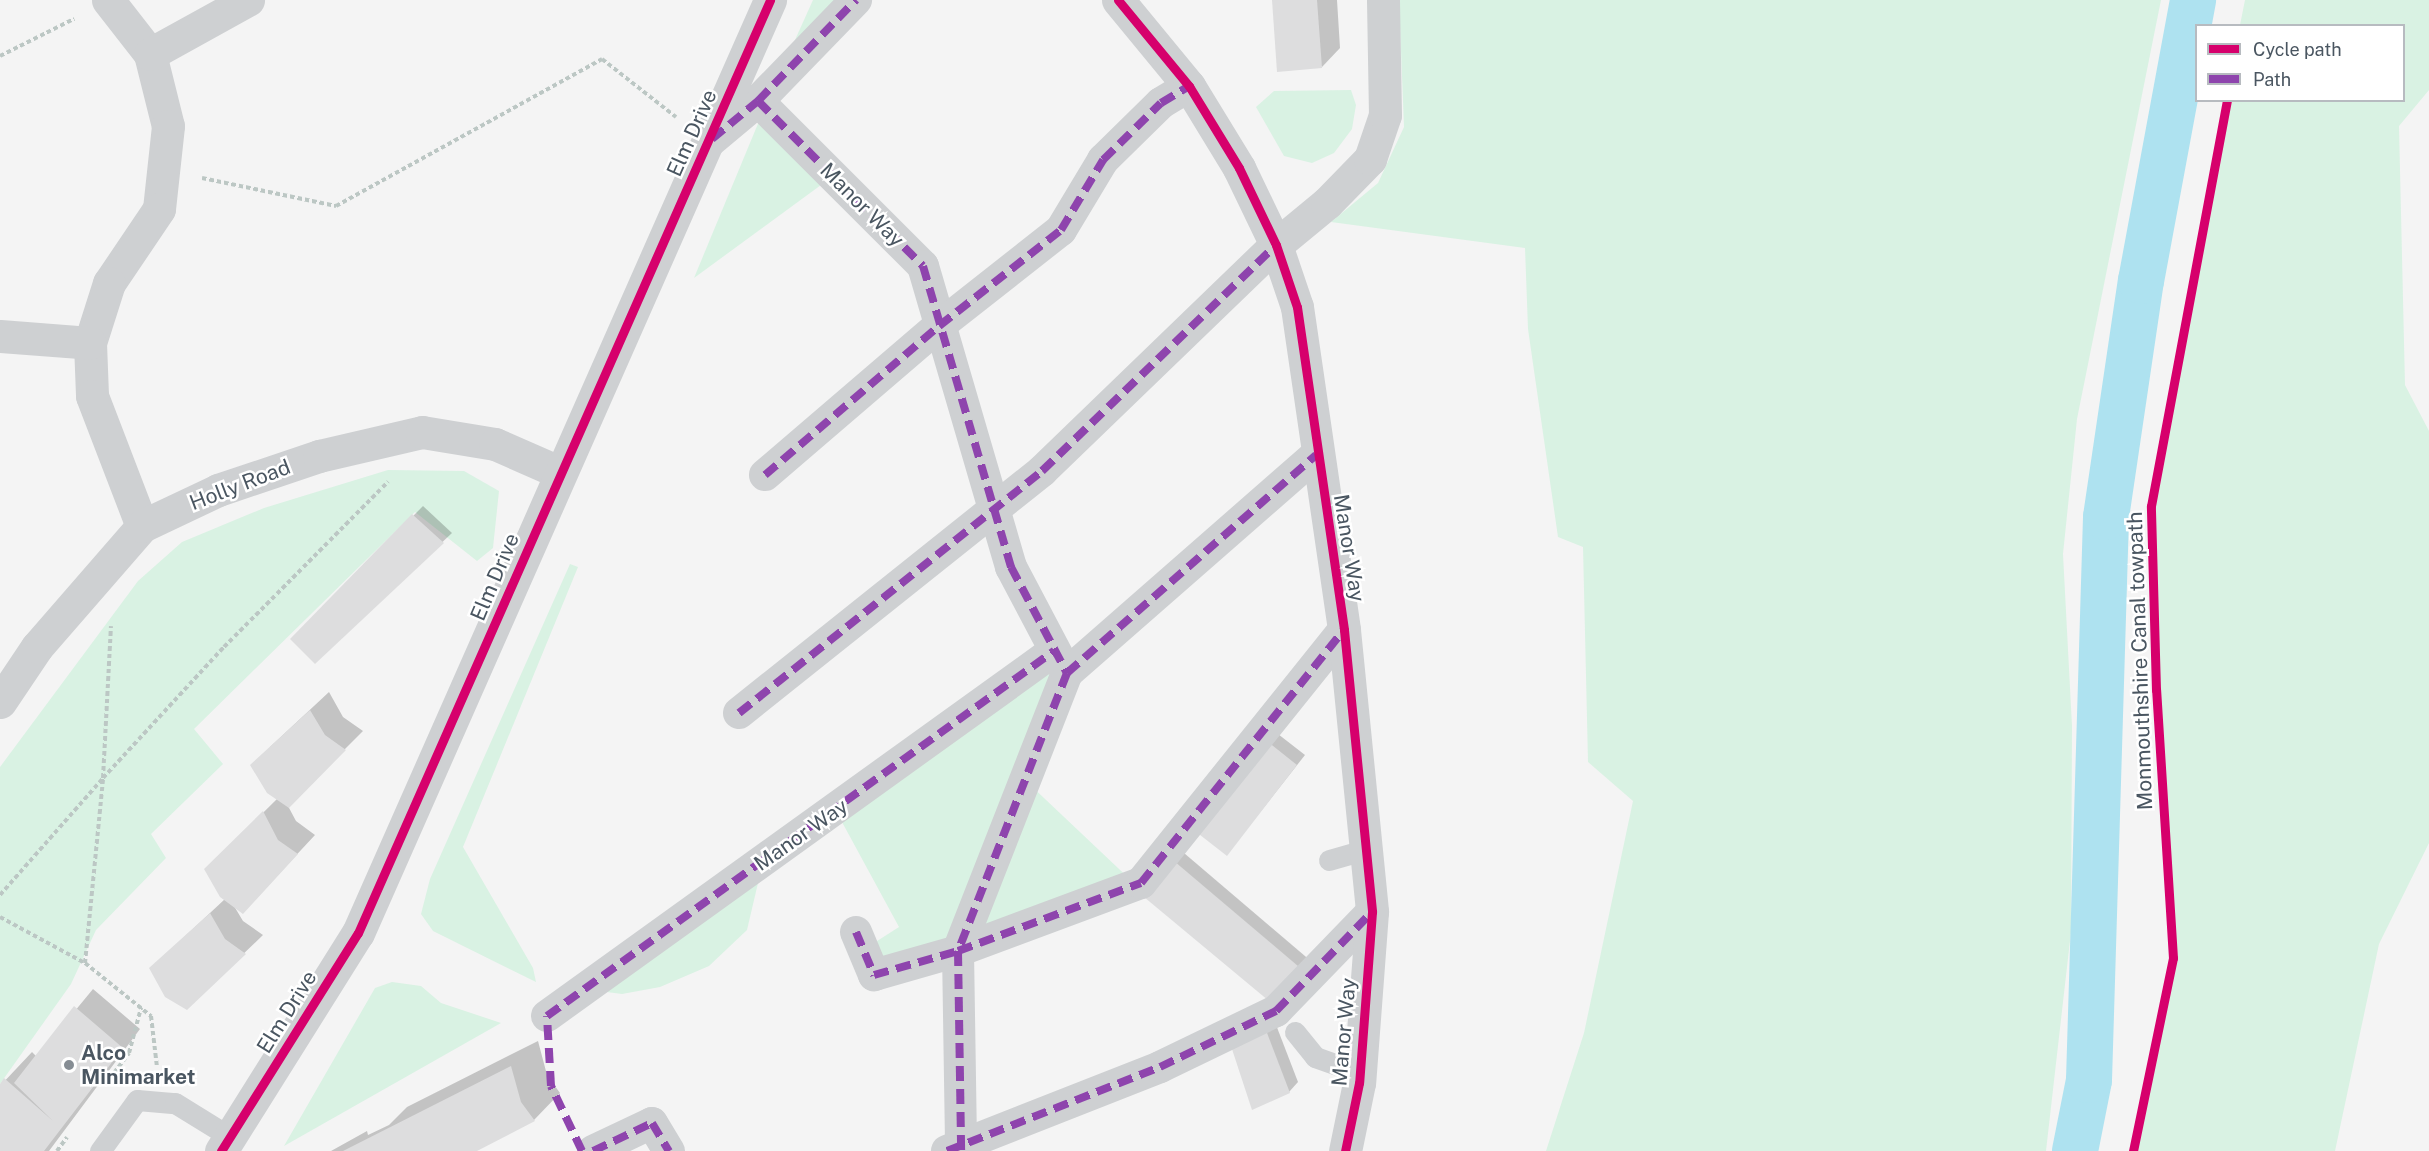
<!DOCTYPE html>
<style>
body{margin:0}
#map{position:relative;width:2429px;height:1151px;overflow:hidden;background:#f4f4f4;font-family:"Public Sans",sans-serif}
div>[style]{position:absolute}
.green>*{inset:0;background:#d9f2e3}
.shadow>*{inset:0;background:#0003}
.canal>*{height:46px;margin:-23px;padding:0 23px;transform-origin:23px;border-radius:23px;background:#aee2f0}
.building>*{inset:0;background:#ddddde}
.path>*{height:4px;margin-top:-2px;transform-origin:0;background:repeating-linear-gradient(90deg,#bcc7c4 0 4.5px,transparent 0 7.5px)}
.service>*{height:21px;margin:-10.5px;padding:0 10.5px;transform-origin:10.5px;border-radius:10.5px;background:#ced0d2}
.pedestrian>*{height:32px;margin:-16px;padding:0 16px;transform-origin:16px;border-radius:16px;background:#ced0d2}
.minor>*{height:33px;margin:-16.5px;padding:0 16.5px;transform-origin:16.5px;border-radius:16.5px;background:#ced0d2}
.tertiary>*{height:33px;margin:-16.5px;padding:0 16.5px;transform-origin:16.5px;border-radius:16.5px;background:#ced0d2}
.quiet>*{height:8px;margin-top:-4px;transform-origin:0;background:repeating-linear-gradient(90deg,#8e44ad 0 15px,transparent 0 23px)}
.cycleway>*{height:9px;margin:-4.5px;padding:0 4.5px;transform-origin:4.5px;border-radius:4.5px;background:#d6006c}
.dots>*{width:16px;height:16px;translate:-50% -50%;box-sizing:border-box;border:3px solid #fff;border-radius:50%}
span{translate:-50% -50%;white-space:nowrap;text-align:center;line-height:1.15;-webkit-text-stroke:5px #fff;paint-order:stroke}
.street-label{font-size:21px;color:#4a5661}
.poi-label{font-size:21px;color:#4a5661;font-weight:700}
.left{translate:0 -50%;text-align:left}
.legend{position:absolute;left:2195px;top:24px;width:210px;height:78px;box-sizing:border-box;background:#fff;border:2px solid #b7bbc0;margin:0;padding:8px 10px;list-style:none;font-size:18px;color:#4a5661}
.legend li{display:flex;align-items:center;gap:12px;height:30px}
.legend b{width:30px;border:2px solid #b7bbc0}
</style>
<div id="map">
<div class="green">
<div style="clip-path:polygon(813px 0,856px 0,781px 71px)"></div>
<div style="clip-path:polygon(1399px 0,2161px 0,2077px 419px,2063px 554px,2072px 726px,2071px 932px,2046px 1151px,1546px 1151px,1584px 1033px,1633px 801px,1588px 762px,1583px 547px,1558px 537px,1528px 329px,1525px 248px,1331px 222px,1378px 183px,1404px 127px)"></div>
<div style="clip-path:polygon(2245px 0,2429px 0,2429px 90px,2399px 126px,2405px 385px,2429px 431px,2429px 843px,2379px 944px,2335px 1151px,2133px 1151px,2173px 958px,2151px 506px,2227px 101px,2404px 100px,2404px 26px,2240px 25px)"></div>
<div style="clip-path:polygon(1351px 90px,1356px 105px,1352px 129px,1334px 153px,1312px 163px,1284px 156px,1256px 107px,1274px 91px)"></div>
<div style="clip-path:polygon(762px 114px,821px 185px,694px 278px)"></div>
<div style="clip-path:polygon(388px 470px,464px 471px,499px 491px,493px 548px,477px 561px,415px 512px,194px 729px,223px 764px,151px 834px,166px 858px,96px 930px,71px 984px,0 1084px,0 767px,138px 581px,182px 542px,264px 508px)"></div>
<div style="clip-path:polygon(570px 564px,578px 567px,463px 847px,533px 968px,536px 982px,433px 931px,421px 914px,430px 879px)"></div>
<div style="clip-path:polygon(1054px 651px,1067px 673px,1026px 781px,1137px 886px,874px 975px,863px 950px,899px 927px,836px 811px)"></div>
<div style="clip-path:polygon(758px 883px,747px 930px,709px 966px,660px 987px,622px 994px,584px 989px)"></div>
<div style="clip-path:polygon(392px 982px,421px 986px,441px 1003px,501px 1023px,284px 1146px,375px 988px)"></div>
</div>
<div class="shadow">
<div style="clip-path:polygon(1273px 0,1337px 0,1340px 48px,1322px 67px)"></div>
<div style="clip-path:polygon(423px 506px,452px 533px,315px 662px,292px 639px)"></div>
<div style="clip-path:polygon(329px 692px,343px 717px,363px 731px,288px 806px,296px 821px,315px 835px,261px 893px,234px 906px,243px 921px,263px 935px,187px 1008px,151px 968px,225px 899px,206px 869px,277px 799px,270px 747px)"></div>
<div style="clip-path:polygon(1278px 734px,1305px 755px,1227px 854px,1269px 743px)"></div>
<div style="clip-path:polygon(1184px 853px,1312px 962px,1284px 995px,1175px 862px)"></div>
<div style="clip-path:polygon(93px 989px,140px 1029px,49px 1151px,0 1151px,0 1086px,32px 1052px,37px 1057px)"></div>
<div style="clip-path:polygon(1273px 1017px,1298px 1082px,1289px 1092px,1231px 1041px)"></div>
<div style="clip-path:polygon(538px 1041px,547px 1075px,560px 1093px,534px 1120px,473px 1151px,331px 1151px,367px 1131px,368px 1135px,389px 1125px,407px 1107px)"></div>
</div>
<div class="canal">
<div style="left:2075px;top:1151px;width:72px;rotate:-78.8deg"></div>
<div style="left:2089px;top:1080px;width:563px;rotate:-88.27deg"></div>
<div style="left:2106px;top:517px;width:239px;rotate:-81.6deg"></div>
<div style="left:2141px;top:281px;width:286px;rotate:-79.5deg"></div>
</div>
<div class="building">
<div style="clip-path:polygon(1272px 0,1317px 0,1322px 68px,1277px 72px)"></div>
<div style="clip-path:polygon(412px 514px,444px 543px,315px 664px,290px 639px)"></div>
<div style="clip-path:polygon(310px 710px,325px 735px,346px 750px,289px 808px,267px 793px,250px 765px)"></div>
<div style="clip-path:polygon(1268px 742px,1297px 765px,1227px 856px,1195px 831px)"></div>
<div style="clip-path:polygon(263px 811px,278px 840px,298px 854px,243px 914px,220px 897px,204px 869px)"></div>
<div style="clip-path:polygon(1174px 861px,1305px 972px,1275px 1006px,1144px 897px)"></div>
<div style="clip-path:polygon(210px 913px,225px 939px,246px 954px,187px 1010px,165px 997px,149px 968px)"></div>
<div style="clip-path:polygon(74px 1006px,123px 1048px,44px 1151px,0 1151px,0 1084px,4px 1078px,53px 1121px,14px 1083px)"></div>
<div style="clip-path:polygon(1264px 1025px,1290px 1093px,1252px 1110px,1229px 1040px)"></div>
<div style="clip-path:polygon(511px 1066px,521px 1102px,535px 1121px,477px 1151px,343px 1151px)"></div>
</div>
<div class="path">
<div style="left:0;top:56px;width:83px;rotate:-26.6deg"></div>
<div style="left:202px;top:178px;width:137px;rotate:11.8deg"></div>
<div style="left:336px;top:206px;width:304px;rotate:-28.9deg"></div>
<div style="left:602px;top:59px;width:94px;rotate:38.1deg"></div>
<div style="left:0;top:895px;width:156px;rotate:-48.6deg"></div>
<div style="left:103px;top:778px;width:152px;rotate:-87deg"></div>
<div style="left:0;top:917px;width:97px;rotate:28.4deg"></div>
<div style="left:85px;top:963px;width:85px;rotate:38.8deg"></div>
<div style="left:151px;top:1016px;width:51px;rotate:83.3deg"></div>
<div style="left:85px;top:963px;width:186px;rotate:-84.4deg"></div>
<div style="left:103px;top:778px;width:178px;rotate:-47.3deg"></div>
<div style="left:224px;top:647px;width:233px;rotate:-45.2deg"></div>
<div style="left:114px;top:1073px;width:25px;rotate:-53deg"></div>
<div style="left:129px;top:1053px;width:47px;rotate:-75.1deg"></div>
<div style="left:57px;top:1151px;width:17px;rotate:-54deg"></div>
</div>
<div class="service">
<div style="left:1329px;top:860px;width:40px;rotate:-16deg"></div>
<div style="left:1295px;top:1032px;width:32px;rotate:51deg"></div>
<div style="left:1315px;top:1057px;width:48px;rotate:19.6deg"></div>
<div style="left:100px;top:1151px;width:63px;rotate:-54deg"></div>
<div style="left:137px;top:1100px;width:38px;rotate:5deg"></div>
<div style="left:175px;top:1103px;width:65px;rotate:31.7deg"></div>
</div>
<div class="pedestrian">
<div style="left:758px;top:101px;width:233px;rotate:45deg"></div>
<div style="left:923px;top:266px;width:314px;rotate:73.7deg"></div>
<div style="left:1011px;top:567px;width:120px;rotate:62.2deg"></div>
<div style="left:1067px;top:673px;width:299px;rotate:111.4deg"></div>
<div style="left:958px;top:951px;width:200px;rotate:89.1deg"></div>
<div style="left:708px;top:143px;width:65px;rotate:-40deg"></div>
<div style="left:758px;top:101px;width:141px;rotate:-45.9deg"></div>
<div style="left:765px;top:475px;width:229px;rotate:-40.6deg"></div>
<div style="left:939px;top:326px;width:155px;rotate:-38.2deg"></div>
<div style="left:1061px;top:230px;width:82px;rotate:-59deg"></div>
<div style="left:1103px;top:160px;width:81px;rotate:-44.5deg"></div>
<div style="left:1161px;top:103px;width:33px;rotate:-31deg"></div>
<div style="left:1067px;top:673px;width:331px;rotate:-41.2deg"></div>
<div style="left:739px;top:713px;width:388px;rotate:-38.6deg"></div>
<div style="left:1042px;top:471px;width:325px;rotate:-44deg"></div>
<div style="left:856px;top:932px;width:47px;rotate:67.3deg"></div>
<div style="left:874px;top:975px;width:87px;rotate:-15.9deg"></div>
<div style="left:958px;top:951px;width:195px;rotate:-20.4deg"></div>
<div style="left:1141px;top:883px;width:324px;rotate:-51.3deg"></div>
<div style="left:547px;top:1016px;width:625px;rotate:-35.75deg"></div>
<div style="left:593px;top:1151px;width:65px;rotate:-25.4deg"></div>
<div style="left:652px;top:1123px;width:33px;rotate:59deg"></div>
<div style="left:947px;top:1151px;width:229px;rotate:-21.5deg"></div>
<div style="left:1160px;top:1067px;width:129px;rotate:-25.8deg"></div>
<div style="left:1276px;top:1011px;width:138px;rotate:-45.9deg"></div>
</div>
<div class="minor">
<div style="left:108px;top:0;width:68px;rotate:52.1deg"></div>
<div style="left:150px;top:54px;width:74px;rotate:76deg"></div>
<div style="left:168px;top:126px;width:83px;rotate:96.2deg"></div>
<div style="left:159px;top:209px;width:89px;rotate:124deg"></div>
<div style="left:109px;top:283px;width:63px;rotate:107.6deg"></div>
<div style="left:90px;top:343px;width:53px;rotate:87.8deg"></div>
<div style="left:92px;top:396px;width:139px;rotate:69deg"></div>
<div style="left:1118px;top:0;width:112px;rotate:50.5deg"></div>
<div style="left:1189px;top:86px;width:96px;rotate:58.6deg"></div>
<div style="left:1239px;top:168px;width:85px;rotate:64.3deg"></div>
<div style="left:1276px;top:245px;width:65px;rotate:71.3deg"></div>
<div style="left:1297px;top:307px;width:326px;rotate:81.7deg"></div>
<div style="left:1344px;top:630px;width:283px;rotate:84.3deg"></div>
<div style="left:1372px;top:912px;width:171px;rotate:94.3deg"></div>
<div style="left:1359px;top:1083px;width:69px;rotate:101.6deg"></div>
<div style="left:150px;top:54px;width:112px;rotate:-28.9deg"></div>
<div style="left:1276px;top:245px;width:66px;rotate:-39.5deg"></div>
<div style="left:1327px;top:203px;width:62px;rotate:-45.7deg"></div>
<div style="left:1370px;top:159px;width:46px;rotate:-71.2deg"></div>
<div style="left:1385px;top:115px;width:115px;rotate:-91deg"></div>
<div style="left:0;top:336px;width:90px;rotate:4.4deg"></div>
<div style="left:0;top:702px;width:66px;rotate:-56.1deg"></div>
<div style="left:37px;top:647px;width:160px;rotate:-49deg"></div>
<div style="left:142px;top:526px;width:84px;rotate:-25.3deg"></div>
<div style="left:218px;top:490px;width:107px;rotate:-18.6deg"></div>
<div style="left:319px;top:456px;width:106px;rotate:-13.1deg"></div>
<div style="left:422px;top:432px;width:74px;rotate:9.3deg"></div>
<div style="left:495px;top:444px;width:70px;rotate:23.6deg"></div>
</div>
<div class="tertiary">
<div style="left:221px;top:1151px;width:257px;rotate:-57.9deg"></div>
<div style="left:358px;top:933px;width:1020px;rotate:-66.17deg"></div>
</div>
<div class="quiet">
<div style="left:758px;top:101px;width:233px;rotate:45deg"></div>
<div style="left:923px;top:266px;width:314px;rotate:73.7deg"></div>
<div style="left:1011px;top:567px;width:120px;rotate:62.2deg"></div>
<div style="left:1067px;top:673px;width:299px;rotate:111.4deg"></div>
<div style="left:958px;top:951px;width:200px;rotate:89.1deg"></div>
<div style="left:712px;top:139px;width:60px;rotate:-39.6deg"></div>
<div style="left:758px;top:101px;width:141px;rotate:-45.9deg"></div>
<div style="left:765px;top:475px;width:229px;rotate:-40.6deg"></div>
<div style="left:939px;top:326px;width:155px;rotate:-38.2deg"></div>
<div style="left:1061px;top:230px;width:82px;rotate:-59deg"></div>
<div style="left:1103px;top:160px;width:81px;rotate:-44.5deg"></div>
<div style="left:1161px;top:103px;width:33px;rotate:-31deg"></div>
<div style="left:1067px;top:673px;width:331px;rotate:-41.2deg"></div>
<div style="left:739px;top:713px;width:388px;rotate:-38.6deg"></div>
<div style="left:1042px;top:471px;width:325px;rotate:-44deg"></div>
<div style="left:856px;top:932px;width:47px;rotate:67.3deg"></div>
<div style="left:874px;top:975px;width:87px;rotate:-15.9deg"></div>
<div style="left:958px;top:951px;width:195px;rotate:-20.4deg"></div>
<div style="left:1141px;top:883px;width:324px;rotate:-51.3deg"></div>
<div style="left:582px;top:1151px;width:72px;rotate:-115.5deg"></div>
<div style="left:551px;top:1086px;width:70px;rotate:-93.3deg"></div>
<div style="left:547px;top:1016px;width:625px;rotate:-35.75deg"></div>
<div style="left:593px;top:1151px;width:65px;rotate:-25.4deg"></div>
<div style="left:652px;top:1123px;width:33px;rotate:59deg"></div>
<div style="left:947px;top:1151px;width:229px;rotate:-21.5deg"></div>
<div style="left:1160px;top:1067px;width:129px;rotate:-25.8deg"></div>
<div style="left:1276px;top:1011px;width:138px;rotate:-45.9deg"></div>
</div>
<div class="cycleway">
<div style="left:1118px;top:0;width:112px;rotate:50.5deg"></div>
<div style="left:1189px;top:86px;width:96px;rotate:58.6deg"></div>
<div style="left:1239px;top:168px;width:85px;rotate:64.3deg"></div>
<div style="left:1276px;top:245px;width:65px;rotate:71.3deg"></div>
<div style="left:1297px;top:307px;width:326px;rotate:81.7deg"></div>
<div style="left:1344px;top:630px;width:283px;rotate:84.3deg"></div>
<div style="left:1372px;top:912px;width:171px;rotate:94.3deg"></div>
<div style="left:1359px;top:1083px;width:69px;rotate:101.6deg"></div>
<div style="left:221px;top:1151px;width:257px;rotate:-57.9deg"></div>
<div style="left:358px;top:933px;width:1020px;rotate:-66.17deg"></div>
<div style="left:2133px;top:1151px;width:197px;rotate:-78.3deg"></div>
<div style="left:2173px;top:958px;width:269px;rotate:-93.6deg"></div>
<div style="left:2156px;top:690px;width:184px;rotate:-91.6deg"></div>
<div style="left:2151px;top:506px;width:413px;rotate:-79.4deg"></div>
</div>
<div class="dots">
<div style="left:69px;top:1065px;background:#868d94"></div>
</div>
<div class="street-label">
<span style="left:692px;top:133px;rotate:-66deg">Elm Drive</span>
<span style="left:862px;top:205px;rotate:45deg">Manor Way</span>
<span style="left:240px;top:485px;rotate:-21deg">Holly Road</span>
<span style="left:1349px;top:548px;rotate:81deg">Manor Way</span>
<span style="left:495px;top:577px;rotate:-67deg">Elm Drive</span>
<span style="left:2140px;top:661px;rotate:-92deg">Monmouthshire Canal towpath</span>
<span style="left:801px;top:835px;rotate:-35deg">Manor Way</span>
<span style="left:287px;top:1012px;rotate:-58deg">Elm Drive</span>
<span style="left:1344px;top:1032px;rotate:-85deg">Manor Way</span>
</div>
<div class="poi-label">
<span class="left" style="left:81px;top:1065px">Alco<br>Minimarket</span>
</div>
<ul class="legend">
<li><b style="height:8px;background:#d6006c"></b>Cycle path</li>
<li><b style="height:8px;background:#8e44ad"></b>Path</li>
</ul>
</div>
